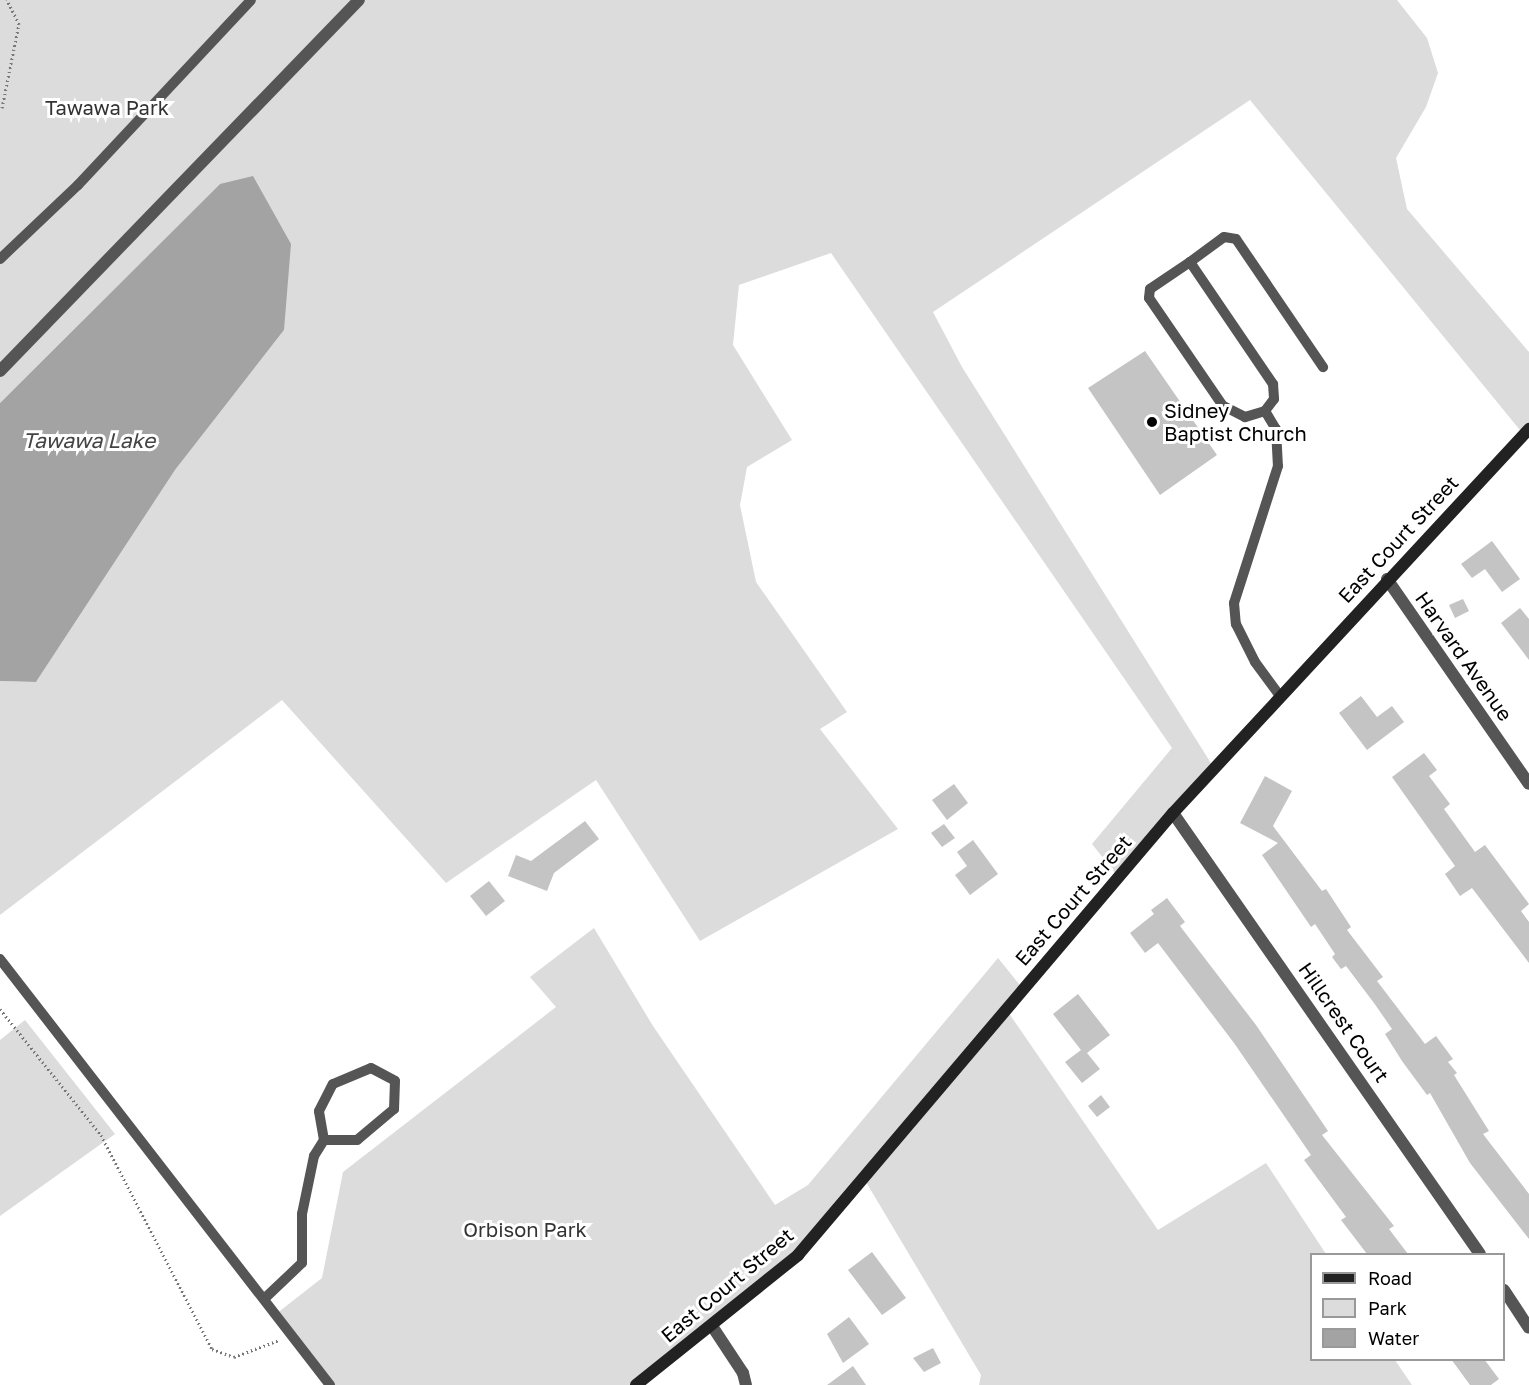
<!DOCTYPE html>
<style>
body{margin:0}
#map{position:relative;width:1529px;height:1385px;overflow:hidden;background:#fff;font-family:"Golos Text",sans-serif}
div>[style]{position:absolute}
.green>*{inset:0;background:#dcdcdc}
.water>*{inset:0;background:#a3a3a3}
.building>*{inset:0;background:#c4c4c4}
.path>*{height:3px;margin-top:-1.5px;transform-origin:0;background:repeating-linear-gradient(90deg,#777 0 1.5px,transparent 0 4.5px)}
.lane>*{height:10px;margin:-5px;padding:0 5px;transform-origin:5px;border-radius:5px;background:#555}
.street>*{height:12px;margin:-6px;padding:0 6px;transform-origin:6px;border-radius:6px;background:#555}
.secondary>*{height:12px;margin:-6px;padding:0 6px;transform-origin:6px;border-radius:6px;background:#222}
.dots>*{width:16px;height:16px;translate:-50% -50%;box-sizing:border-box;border:3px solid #fff;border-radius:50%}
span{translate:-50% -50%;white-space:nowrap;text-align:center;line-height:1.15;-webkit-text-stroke:6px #fff;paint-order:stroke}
.park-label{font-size:20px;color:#333}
.poi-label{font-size:20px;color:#000}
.left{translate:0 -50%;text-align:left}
.street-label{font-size:20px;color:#000}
.water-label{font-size:21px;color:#444;font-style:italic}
.legend{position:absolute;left:1310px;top:1253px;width:195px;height:108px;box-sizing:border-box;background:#fff;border:2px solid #999;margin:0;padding:8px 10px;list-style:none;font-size:18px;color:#000}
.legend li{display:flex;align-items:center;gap:12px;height:30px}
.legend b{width:30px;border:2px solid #999}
</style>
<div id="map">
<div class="green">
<div style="clip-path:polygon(0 0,1397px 0,1427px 38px,1438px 73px,1426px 107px,1396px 158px,1407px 209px,1529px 352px,1529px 429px,1524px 435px,1250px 100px,933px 312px,962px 367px,1214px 768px,1118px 877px,1092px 844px,1172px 748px,831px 253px,739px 285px,733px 345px,792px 440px,747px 467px,740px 505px,756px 582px,847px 712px,820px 729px,898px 829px,700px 941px,596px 780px,446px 883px,282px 700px,0 915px,0 681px,36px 682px,175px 470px,284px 330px,220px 184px,0 403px)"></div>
<div style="clip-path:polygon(594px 928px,653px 1026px,775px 1205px,808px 1185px,998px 958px,1023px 989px,1006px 1009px,1158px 1230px,1266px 1163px,1326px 1254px,1312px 1254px,1312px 1360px,1395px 1360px,1412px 1385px,979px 1385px,981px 1375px,863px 1177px,798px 1255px,636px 1385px,330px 1385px,276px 1314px,322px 1278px,343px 1172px,556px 1007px,530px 977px)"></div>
<div style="clip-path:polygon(25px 1020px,115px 1134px,0 1216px,0 1040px)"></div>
</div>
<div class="water">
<div style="clip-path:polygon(253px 176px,291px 244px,284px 330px,175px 470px,36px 682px,0 681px,0 403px,220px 184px)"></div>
</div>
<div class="building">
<div style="clip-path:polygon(1145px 351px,1217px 455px,1160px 495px,1088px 388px)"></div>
<div style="clip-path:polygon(1492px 541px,1520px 579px,1502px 592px,1485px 569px,1472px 578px,1461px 564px)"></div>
<div style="clip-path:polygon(1463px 599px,1469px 611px,1455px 618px,1449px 605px)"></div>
<div style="clip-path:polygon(1520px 608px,1529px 619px,1529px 660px,1501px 623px)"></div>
<div style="clip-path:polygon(1361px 696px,1377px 717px,1392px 706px,1404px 722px,1367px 750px,1339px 713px)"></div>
<div style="clip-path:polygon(1424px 753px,1437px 770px,1429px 776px,1450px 804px,1444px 809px,1475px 852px,1485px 845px,1529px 904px,1521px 911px,1529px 922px,1529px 963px,1472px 888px,1460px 896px,1445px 874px,1455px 866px,1392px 777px)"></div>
<div style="clip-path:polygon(1265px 776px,1292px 791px,1273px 826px,1322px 891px,1326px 889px,1351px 927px,1347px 930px,1383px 977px,1377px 981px,1425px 1044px,1436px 1036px,1453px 1059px,1448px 1062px,1457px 1073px,1454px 1075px,1489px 1131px,1483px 1134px,1529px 1194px,1529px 1239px,1470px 1163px,1430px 1093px,1427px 1095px,1402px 1061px,1385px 1034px,1392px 1029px,1374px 1003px,1346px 966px,1341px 969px,1332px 957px,1335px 954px,1315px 924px,1311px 927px,1262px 855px,1278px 843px,1240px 823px)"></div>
<div style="clip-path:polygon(954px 784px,968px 803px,947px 820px,932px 800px)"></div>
<div style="clip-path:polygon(585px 821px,599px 839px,554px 873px,547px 891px,508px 876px,516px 855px,531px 861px)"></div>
<div style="clip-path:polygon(944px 824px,955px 838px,942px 847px,931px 833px)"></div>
<div style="clip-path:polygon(973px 840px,998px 874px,970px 895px,955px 875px,967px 866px,957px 852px)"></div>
<div style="clip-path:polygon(489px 881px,505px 901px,486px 916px,470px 896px)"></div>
<div style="clip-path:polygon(1167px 898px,1185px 922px,1180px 926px,1256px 1025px,1328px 1131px,1322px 1135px,1394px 1226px,1389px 1229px,1408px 1254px,1367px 1254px,1341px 1220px,1346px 1217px,1304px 1160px,1311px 1155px,1234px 1043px,1158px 943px,1145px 953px,1130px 933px,1154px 914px,1151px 910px)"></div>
<div style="clip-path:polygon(1078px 994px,1110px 1035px,1087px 1053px,1100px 1069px,1082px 1083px,1065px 1062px,1081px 1050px,1053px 1014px)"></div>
<div style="clip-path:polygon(1101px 1095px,1110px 1107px,1097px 1117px,1088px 1106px)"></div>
<div style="clip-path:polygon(872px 1252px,906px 1298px,882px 1315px,848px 1270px)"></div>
<div style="clip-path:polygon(849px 1317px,869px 1344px,843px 1363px,827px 1334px)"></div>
<div style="clip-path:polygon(933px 1348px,941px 1363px,924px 1372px,913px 1358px)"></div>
<div style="clip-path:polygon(1451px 1359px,1484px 1359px,1499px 1379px,1491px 1385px,1470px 1385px)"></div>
<div style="clip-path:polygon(853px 1366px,866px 1385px,827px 1385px)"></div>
</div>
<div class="path">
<div style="left:2px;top:108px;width:86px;rotate:-78.6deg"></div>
<div style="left:19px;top:24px;width:27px;rotate:-117deg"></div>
<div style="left:0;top:1009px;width:161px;rotate:51.3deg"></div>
<div style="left:101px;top:1135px;width:241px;rotate:62.6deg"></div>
<div style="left:212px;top:1349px;width:23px;rotate:20deg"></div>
<div style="left:234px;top:1357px;width:48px;rotate:-20.7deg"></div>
</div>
<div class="lane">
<div style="left:0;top:259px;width:108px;rotate:-43.5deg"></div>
<div style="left:78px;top:185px;width:253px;rotate:-46.9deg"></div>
<div style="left:1190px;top:262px;width:42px;rotate:-36.3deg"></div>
<div style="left:1224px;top:237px;width:12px;rotate:9deg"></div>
<div style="left:1236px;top:239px;width:155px;rotate:55.8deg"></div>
<div style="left:1265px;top:411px;width:21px;rotate:163deg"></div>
<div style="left:1245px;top:417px;width:25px;rotate:-153deg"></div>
<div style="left:1223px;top:406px;width:131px;rotate:-124.4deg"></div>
<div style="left:1149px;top:298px;width:9px;rotate:-84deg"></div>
<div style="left:1150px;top:289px;width:48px;rotate:-34deg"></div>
<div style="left:1190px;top:262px;width:148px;rotate:55.8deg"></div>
<div style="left:1273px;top:384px;width:15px;rotate:86deg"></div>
<div style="left:1274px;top:399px;width:15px;rotate:127deg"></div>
<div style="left:1265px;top:411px;width:21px;rotate:59deg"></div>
<div style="left:1276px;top:429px;width:37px;rotate:87deg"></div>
<div style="left:1278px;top:466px;width:144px;rotate:107.8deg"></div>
<div style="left:1234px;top:603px;width:21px;rotate:85deg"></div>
<div style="left:1236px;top:624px;width:42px;rotate:63.4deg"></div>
<div style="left:1255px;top:662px;width:42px;rotate:53.7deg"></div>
<div style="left:0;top:959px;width:539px;rotate:52.24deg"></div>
<div style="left:371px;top:1068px;width:27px;rotate:28deg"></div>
<div style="left:395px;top:1081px;width:28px;rotate:92deg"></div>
<div style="left:394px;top:1109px;width:48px;rotate:140deg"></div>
<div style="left:357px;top:1140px;width:33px;rotate:180deg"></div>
<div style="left:324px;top:1140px;width:29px;rotate:-100deg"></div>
<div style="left:319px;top:1111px;width:30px;rotate:-63deg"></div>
<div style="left:333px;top:1084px;width:41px;rotate:-22.8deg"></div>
<div style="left:264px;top:1299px;width:52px;rotate:-43.5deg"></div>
<div style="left:302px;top:1263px;width:49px;rotate:-90deg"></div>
<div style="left:302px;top:1214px;width:59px;rotate:-78.3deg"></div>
<div style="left:314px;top:1156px;width:19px;rotate:-58deg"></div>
</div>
<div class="street">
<div style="left:0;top:371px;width:516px;rotate:-45.94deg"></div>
<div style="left:1387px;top:579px;width:249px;rotate:55.3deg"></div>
<div style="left:1173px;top:813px;width:537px;rotate:55.16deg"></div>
<div style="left:1504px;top:1290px;width:45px;rotate:56.7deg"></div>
<div style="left:712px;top:1326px;width:56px;rotate:56.6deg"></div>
<div style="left:743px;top:1373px;width:12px;rotate:76deg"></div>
</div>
<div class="secondary">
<div style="left:636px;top:1385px;width:208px;rotate:-38.7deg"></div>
<div style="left:798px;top:1255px;width:580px;rotate:-49.69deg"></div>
<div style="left:1173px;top:813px;width:524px;rotate:-47.17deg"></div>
</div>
<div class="dots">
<div style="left:1152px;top:422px;background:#000"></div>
</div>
<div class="park-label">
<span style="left:107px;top:107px">Tawawa Park</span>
<span style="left:525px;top:1229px">Orbison Park</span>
</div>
<div class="poi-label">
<span class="left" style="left:1164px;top:422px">Sidney<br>Baptist Church</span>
</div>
<div class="street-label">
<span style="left:1398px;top:539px;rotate:-47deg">East Court Street</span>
<span style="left:1464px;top:656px;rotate:55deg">Harvard Avenue</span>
<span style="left:1073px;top:900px;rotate:-49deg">East Court Street</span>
<span style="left:1344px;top:1022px;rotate:55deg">Hillcrest Court</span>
<span style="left:727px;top:1285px;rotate:-40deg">East Court Street</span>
</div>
<div class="water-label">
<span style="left:89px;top:440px">Tawawa Lake</span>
</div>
<ul class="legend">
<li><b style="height:8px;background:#222"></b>Road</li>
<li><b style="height:16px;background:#dcdcdc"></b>Park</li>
<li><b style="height:16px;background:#a3a3a3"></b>Water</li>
</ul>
</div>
